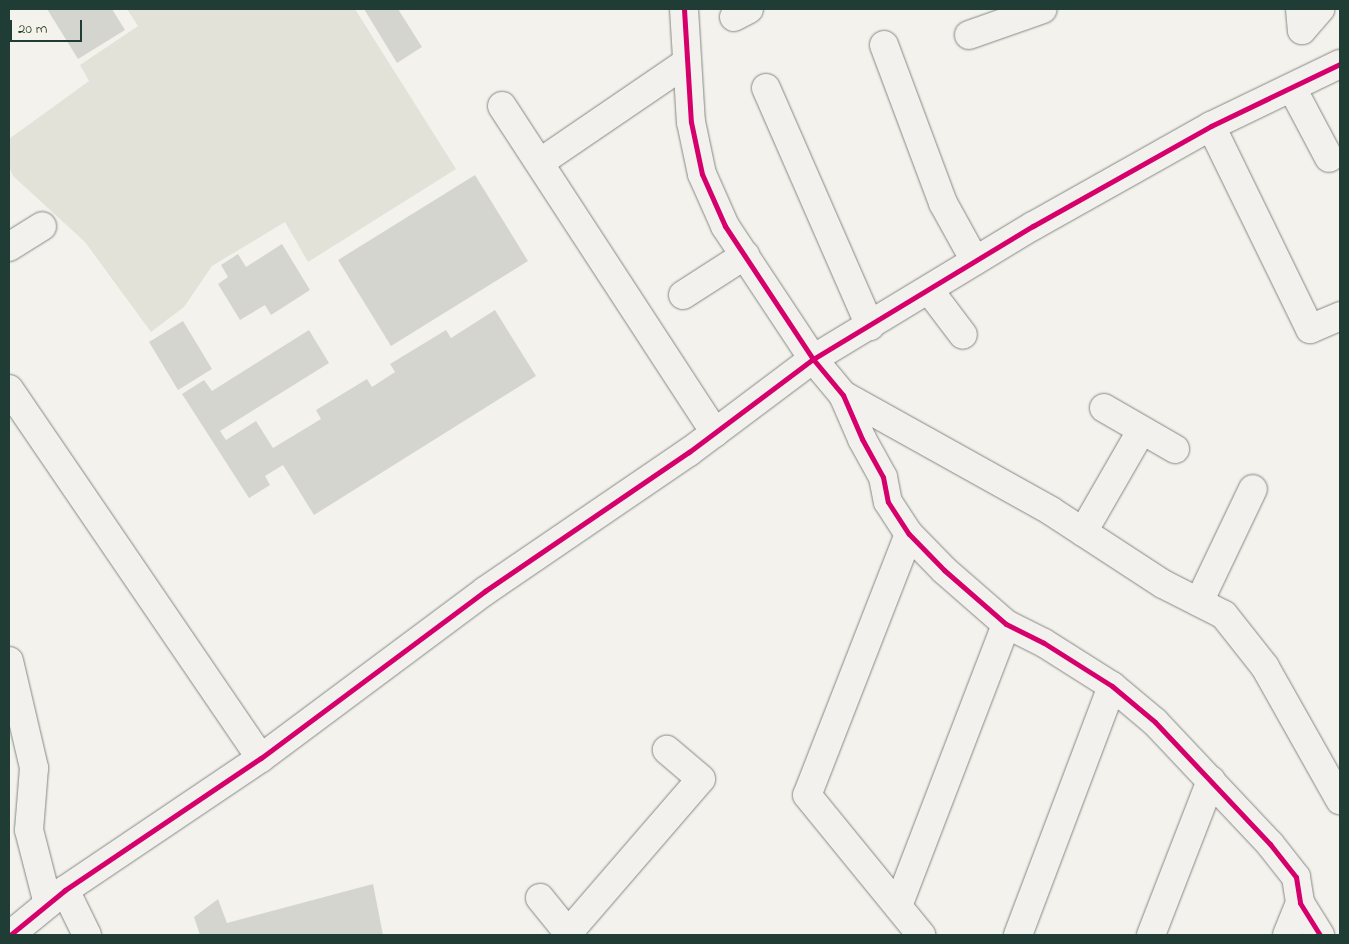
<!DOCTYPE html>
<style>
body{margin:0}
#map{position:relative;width:1349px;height:944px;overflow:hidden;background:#f4f2ec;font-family:"Indie Flower",sans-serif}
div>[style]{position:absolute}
.green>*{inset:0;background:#e2e2d9}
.building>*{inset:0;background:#d5d5d0}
.roads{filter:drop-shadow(0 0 1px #848985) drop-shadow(0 0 1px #848985)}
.minor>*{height:28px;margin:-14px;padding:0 14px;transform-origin:14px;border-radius:14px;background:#f2f1ed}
.cycleway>*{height:5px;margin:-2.5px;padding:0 2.5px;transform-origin:2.5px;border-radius:2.5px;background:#d6006c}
span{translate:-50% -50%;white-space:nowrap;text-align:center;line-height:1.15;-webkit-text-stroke:4px #f7f3e8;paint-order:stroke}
.frame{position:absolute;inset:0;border:10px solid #1f3d34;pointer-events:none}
.scale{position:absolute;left:10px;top:20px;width:72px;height:22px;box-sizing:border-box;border:2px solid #1f3d34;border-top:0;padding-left:6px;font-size:15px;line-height:18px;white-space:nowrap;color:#1f3d34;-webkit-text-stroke:4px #f7f3e8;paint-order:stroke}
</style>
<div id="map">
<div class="green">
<div style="clip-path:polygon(127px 9px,355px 9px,456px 169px,308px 262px,285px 222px,212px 266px,184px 307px,151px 332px,85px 242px,13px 176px,9px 167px,9px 139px,89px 81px,80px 65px,138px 26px)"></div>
</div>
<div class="building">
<div style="clip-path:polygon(47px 9px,112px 9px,125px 30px,78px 59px)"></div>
<div style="clip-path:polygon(364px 9px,398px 9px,422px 47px,397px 63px)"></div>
<div style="clip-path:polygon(475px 175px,528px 261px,391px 346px,338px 260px)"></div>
<div style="clip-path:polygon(282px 244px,310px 290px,271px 315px,265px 305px,240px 320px,218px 284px,228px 277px,221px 265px,238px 254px,246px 267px)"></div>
<div style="clip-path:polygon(495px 310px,536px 376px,314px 515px,283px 465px,265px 476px,270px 485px,249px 498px,182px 394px,204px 380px,212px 391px,309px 330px,329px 363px,220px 431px,226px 440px,256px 421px,273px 448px,321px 419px,316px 410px,367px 379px,372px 387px,395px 372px,390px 364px,446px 330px,451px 338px)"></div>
<div style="clip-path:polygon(183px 321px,212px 369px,178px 390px,149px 342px)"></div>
<div style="clip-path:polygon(373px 884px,383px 935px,200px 935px,194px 917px,218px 899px,227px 923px)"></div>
</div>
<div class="roads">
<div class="minor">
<div style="left:684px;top:9px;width:113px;rotate:86.5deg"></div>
<div style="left:691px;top:122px;width:53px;rotate:78.1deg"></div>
<div style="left:702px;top:174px;width:57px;rotate:66.1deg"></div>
<div style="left:725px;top:226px;width:159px;rotate:56.5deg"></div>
<div style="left:813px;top:359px;width:47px;rotate:50.2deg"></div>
<div style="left:843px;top:395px;width:48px;rotate:66.6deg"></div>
<div style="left:862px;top:439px;width:43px;rotate:61.1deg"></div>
<div style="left:883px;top:477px;width:25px;rotate:79deg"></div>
<div style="left:888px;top:502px;width:38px;rotate:57deg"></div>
<div style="left:909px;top:534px;width:50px;rotate:45.8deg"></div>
<div style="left:944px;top:570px;width:82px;rotate:41.1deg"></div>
<div style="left:1006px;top:624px;width:42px;rotate:26.6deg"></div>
<div style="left:1044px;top:643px;width:80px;rotate:32.3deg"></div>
<div style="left:1112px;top:686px;width:56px;rotate:39.9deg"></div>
<div style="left:1155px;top:722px;width:168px;rotate:46.7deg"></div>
<div style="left:1270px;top:844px;width:42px;rotate:51.8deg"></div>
<div style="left:1296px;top:877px;width:26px;rotate:81deg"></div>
<div style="left:1300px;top:903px;width:38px;rotate:58deg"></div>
<div style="left:1300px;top:9px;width:21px;rotate:85deg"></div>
<div style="left:1302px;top:30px;width:28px;rotate:-49deg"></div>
<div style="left:734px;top:17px;width:17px;rotate:-28deg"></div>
<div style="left:969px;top:35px;width:78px;rotate:-19.4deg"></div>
<div style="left:884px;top:45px;width:169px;rotate:69.5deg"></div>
<div style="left:943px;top:203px;width:66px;rotate:61.1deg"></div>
<div style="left:766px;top:88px;width:260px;rotate:66.4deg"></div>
<div style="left:1292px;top:88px;width:79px;rotate:62.1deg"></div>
<div style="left:502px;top:106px;width:390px;rotate:56.9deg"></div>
<div style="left:1211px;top:126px;width:226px;rotate:64deg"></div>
<div style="left:1310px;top:329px;width:33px;rotate:-23deg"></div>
<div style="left:548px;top:157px;width:167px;rotate:-34.3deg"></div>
<div style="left:9px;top:247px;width:39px;rotate:-32deg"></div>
<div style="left:929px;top:290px;width:56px;rotate:52.9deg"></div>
<div style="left:683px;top:295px;width:74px;rotate:-32.8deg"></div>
<div style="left:9px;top:389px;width:447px;rotate:55.7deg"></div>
<div style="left:843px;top:395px;width:238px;rotate:29.1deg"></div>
<div style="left:1051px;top:511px;width:134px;rotate:33.1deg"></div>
<div style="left:1163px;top:584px;width:68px;rotate:26.9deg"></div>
<div style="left:1224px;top:615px;width:66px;rotate:51.7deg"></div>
<div style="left:1265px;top:667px;width:153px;rotate:60.6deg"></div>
<div style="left:1104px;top:408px;width:82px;rotate:30deg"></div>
<div style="left:1083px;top:532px;width:116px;rotate:-60.1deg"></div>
<div style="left:909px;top:534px;width:280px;rotate:111.3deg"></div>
<div style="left:807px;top:795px;width:181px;rotate:50.8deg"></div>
<div style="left:1199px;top:602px;width:125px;rotate:-64.5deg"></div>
<div style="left:9px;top:661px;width:110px;rotate:76.8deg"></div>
<div style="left:34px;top:768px;width:62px;rotate:94.6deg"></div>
<div style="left:29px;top:830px;width:76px;rotate:75.6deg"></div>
<div style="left:65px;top:890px;width:50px;rotate:63.9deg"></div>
<div style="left:540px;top:898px;width:48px;rotate:51deg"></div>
<div style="left:898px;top:906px;width:302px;rotate:-69deg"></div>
<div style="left:568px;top:933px;width:203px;rotate:-49.2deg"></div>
<div style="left:701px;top:779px;width:45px;rotate:-139.5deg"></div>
<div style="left:10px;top:935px;width:71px;rotate:-39.3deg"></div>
<div style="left:65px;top:890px;width:236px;rotate:-34deg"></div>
<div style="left:261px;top:758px;width:279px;rotate:-36.7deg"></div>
<div style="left:485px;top:591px;width:247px;rotate:-34.3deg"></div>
<div style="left:689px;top:452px;width:155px;rotate:-36.9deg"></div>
<div style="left:813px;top:359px;width:257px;rotate:-31.2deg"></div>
<div style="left:1033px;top:226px;width:204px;rotate:-29.3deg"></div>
<div style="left:1211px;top:126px;width:143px;rotate:-25.7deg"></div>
<div style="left:1018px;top:935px;width:266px;rotate:-69.3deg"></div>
<div style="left:1151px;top:935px;width:166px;rotate:-68.8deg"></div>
<div style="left:1287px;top:935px;width:35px;rotate:-68deg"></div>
</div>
</div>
<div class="cycleway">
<div style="left:684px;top:9px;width:113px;rotate:86.5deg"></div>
<div style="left:691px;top:122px;width:53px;rotate:78.1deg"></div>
<div style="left:702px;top:174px;width:57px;rotate:66.1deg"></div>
<div style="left:725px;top:226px;width:159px;rotate:56.5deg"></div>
<div style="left:813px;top:359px;width:47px;rotate:50.2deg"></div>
<div style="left:843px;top:395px;width:48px;rotate:66.6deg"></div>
<div style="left:862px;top:439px;width:43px;rotate:61.1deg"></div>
<div style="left:883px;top:477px;width:25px;rotate:79deg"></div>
<div style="left:888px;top:502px;width:38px;rotate:57deg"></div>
<div style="left:909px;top:534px;width:50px;rotate:45.8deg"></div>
<div style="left:944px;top:570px;width:82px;rotate:41.1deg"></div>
<div style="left:1006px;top:624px;width:42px;rotate:26.6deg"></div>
<div style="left:1044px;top:643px;width:80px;rotate:32.3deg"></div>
<div style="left:1112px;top:686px;width:56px;rotate:39.9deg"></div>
<div style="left:1155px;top:722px;width:168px;rotate:46.7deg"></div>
<div style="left:1270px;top:844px;width:42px;rotate:51.8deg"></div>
<div style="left:1296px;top:877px;width:26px;rotate:81deg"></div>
<div style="left:1300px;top:903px;width:38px;rotate:58deg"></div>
<div style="left:10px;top:935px;width:71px;rotate:-39.3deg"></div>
<div style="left:65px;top:890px;width:236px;rotate:-34deg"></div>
<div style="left:261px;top:758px;width:279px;rotate:-36.7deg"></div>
<div style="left:485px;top:591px;width:247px;rotate:-34.3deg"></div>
<div style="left:689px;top:452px;width:155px;rotate:-36.9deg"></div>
<div style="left:813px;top:359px;width:257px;rotate:-31.2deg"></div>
<div style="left:1033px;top:226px;width:204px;rotate:-29.3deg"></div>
<div style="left:1211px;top:126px;width:143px;rotate:-25.7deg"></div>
</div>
<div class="frame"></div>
<div class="scale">20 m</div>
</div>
